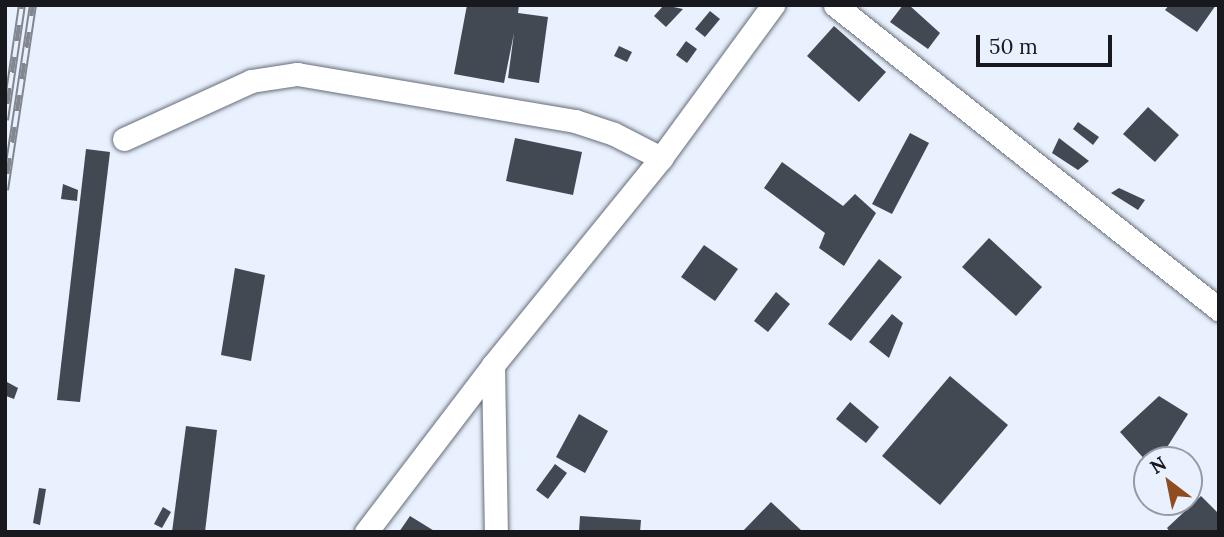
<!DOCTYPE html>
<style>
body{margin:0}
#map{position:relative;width:1224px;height:537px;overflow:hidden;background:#e9f1fe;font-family:Lora,serif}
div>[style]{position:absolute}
.building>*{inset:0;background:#424953}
.roads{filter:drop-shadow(0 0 2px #666d78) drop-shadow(0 0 2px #666d78)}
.minor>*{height:23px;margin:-11.5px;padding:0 11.5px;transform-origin:11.5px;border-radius:11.5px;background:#fff}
.rail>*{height:8px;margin-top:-4px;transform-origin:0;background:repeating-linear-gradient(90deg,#e9f1fe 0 16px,#81868f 0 32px);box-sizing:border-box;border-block:2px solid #81868f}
span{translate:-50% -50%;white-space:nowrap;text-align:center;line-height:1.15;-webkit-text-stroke:7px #e9f1fe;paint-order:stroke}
.frame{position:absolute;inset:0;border:7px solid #17191e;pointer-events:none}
.north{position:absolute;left:1133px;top:446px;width:70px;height:70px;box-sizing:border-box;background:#e9f1fe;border:2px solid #959ba4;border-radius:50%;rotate:328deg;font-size:19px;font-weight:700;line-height:28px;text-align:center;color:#17191e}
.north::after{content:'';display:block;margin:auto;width:24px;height:32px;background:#904c1f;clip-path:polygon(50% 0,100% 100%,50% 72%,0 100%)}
.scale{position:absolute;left:976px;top:35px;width:136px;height:32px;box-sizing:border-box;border:4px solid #17191e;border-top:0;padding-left:9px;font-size:21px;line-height:24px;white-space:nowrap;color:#17191e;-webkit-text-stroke:5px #e9f1fe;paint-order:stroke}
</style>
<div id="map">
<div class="building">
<div style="clip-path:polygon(467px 5px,519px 5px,518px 13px,548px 17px,539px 83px,508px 78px,514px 33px,504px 83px,454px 74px)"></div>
<div style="clip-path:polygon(664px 5px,683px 9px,666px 27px,654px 16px)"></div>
<div style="clip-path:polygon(903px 5px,909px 5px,940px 33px,928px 49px,890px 22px)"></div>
<div style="clip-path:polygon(1169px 5px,1216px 5px,1197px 32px,1165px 10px)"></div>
<div style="clip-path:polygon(710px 11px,720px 19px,705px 37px,695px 29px)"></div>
<div style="clip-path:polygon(834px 26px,886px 72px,859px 102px,807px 56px)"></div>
<div style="clip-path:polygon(686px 41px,697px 49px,687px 63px,676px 55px)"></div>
<div style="clip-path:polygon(619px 46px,632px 52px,627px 62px,614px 56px)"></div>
<div style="clip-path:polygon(1148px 107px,1179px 135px,1155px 162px,1123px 134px)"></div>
<div style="clip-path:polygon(1078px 122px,1099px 137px,1093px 145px,1073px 129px)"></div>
<div style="clip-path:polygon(910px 133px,929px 143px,892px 214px,872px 204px)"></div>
<div style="clip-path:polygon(515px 138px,582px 152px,573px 195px,506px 181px)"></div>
<div style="clip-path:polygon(1059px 138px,1089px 161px,1078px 170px,1052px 153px)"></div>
<div style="clip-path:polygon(86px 149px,110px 152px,80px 402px,57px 400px)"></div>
<div style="clip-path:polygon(782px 162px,843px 206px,855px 194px,876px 213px,844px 266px,819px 248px,825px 233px,764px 188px)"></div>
<div style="clip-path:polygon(63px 184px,78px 190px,77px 201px,61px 199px)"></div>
<div style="clip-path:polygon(1119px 188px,1145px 200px,1138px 210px,1111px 193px)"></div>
<div style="clip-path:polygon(989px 238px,1042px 287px,1016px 316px,962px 267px)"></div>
<div style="clip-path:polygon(704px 245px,738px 269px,715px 301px,681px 277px)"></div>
<div style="clip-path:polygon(879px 259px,902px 277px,851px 341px,828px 324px)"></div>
<div style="clip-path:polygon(235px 268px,265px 275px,251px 361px,221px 355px)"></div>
<div style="clip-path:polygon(776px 292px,790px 304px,768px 332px,754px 321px)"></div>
<div style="clip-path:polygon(892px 314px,903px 323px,889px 358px,869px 342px)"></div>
<div style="clip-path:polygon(950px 376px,1008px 425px,940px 505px,882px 456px)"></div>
<div style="clip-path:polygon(7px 382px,18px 388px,14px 399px,6px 396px)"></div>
<div style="clip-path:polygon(1159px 396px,1188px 414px,1159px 460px,1147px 462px,1120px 432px)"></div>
<div style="clip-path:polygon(850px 402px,879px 427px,866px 443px,836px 419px)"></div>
<div style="clip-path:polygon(579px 414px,608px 431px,585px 473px,556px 457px)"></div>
<div style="clip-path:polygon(186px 426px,217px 430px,205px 532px,172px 532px)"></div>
<div style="clip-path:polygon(555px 464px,567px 473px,548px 499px,536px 490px)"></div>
<div style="clip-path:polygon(39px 488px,46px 489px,40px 525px,33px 523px)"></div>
<div style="clip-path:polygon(1201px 496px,1219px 514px,1219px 530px,1170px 532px,1167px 528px)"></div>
<div style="clip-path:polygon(771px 502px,803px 532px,742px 532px)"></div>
<div style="clip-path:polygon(163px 507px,171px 512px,162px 528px,154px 524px)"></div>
<div style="clip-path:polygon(410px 516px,436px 532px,399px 532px)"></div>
<div style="clip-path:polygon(580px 516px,641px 520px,640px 532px,579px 532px)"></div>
</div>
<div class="roads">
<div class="minor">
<div style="left:835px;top:5px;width:490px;rotate:38.4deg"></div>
<div style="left:124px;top:139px;width:140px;rotate:-24.5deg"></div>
<div style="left:251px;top:81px;width:47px;rotate:-8.7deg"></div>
<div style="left:297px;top:74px;width:282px;rotate:9.6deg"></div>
<div style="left:575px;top:121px;width:41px;rotate:18.4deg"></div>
<div style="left:614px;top:134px;width:53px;rotate:27.1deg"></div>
<div style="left:493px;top:365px;width:167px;rotate:89deg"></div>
<div style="left:366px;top:532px;width:210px;rotate:-52.7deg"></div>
<div style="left:493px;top:365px;width:267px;rotate:-50.9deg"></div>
<div style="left:661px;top:158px;width:190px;rotate:-53.8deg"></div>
</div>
</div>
<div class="rail">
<div style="left:5px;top:120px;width:116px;rotate:-81.6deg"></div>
<div style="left:5px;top:190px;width:187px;rotate:-81.4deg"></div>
</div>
<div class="frame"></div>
<div class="north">N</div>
<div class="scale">50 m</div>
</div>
